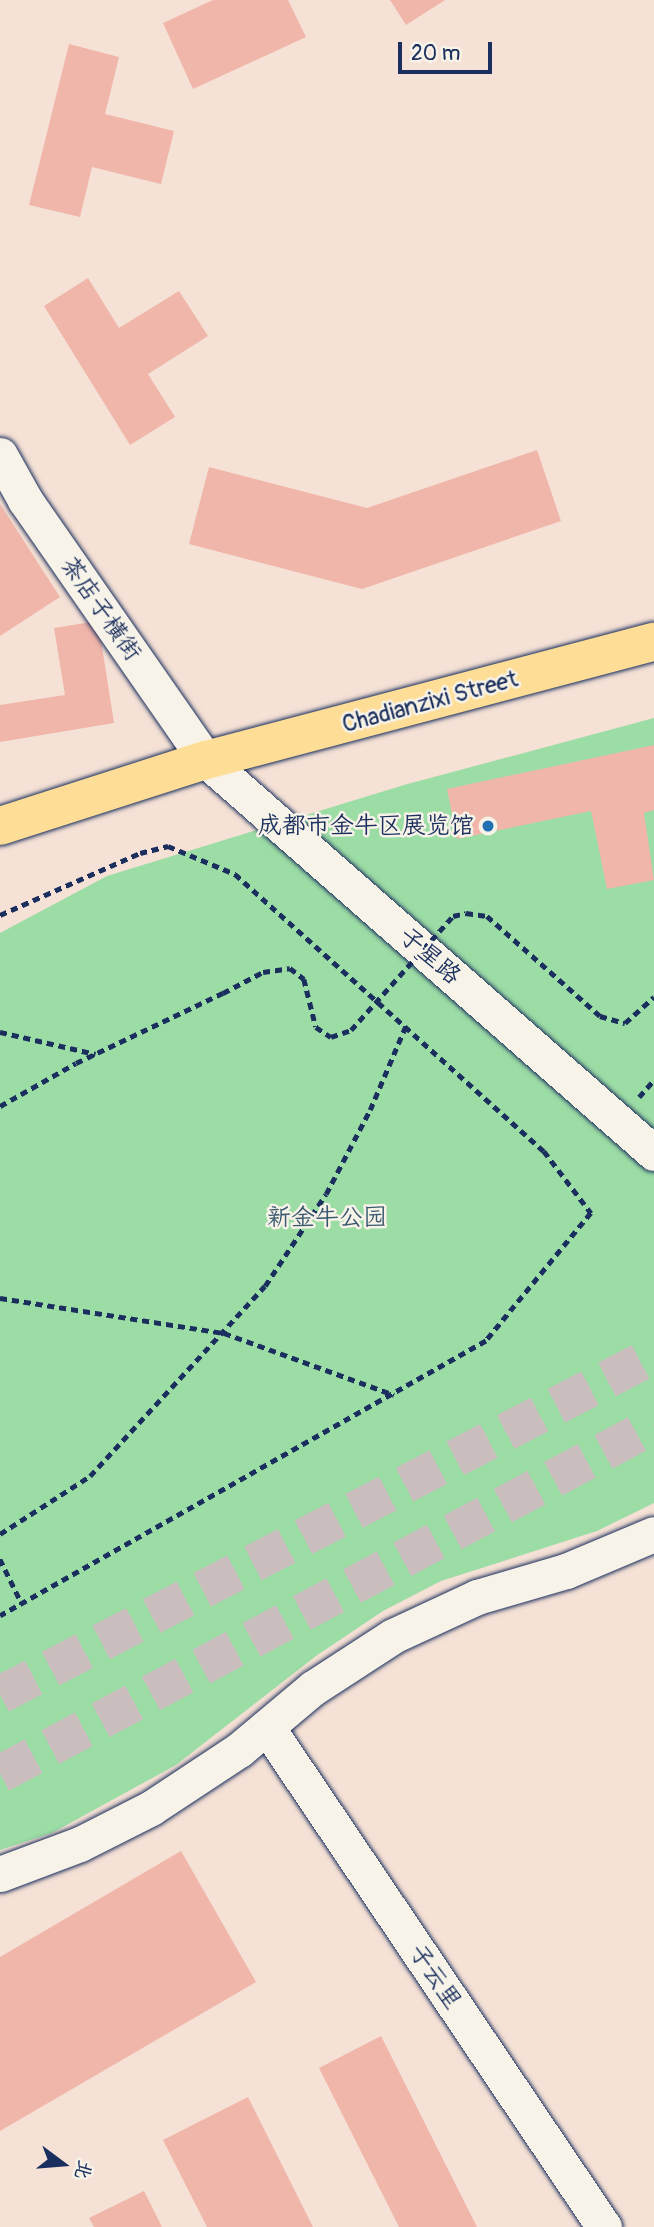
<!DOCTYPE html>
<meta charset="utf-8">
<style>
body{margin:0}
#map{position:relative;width:654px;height:2227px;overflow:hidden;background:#f5e1d5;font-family:Pangolin,"LXGW WenKai TC",sans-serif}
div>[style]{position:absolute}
.green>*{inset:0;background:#9cdca5}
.building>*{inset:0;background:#f0b6aa}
.highway-tunnel>*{height:38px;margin-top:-19px;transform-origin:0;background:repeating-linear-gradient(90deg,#c9bdbd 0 38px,transparent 0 57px)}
.path>*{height:4.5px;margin-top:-2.25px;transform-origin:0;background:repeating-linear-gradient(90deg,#1b2f5e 0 7px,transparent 0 12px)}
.roads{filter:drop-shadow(0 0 2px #1b2f5e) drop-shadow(0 0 2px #1b2f5e)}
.minor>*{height:35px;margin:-17.5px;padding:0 17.5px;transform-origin:17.5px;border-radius:17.5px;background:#f7f3e8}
.major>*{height:38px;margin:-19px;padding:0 19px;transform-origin:19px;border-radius:19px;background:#fedd96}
.path-bridge>*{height:4.5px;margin-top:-2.25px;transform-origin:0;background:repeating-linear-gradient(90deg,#1b2f5e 0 7px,transparent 0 12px)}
.dots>*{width:19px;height:19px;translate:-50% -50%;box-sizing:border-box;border:4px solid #f7f3e8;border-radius:50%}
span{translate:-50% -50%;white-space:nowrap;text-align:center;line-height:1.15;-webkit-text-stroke:5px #f7f3e8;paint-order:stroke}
.street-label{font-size:24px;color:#1b2f5e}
.poi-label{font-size:24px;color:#1b2f5e}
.right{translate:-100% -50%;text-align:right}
.park-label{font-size:24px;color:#3b5a70}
.north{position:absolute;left:28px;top:2129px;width:70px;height:70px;-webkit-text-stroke:5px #f7f3e8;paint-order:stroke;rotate:106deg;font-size:19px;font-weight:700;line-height:28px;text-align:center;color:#1b2f5e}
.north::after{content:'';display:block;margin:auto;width:24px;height:32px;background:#1b2f5e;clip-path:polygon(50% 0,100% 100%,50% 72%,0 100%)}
.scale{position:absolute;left:398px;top:42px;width:94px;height:32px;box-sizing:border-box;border:4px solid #1b2f5e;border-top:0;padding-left:9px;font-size:21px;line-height:24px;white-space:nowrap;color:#1b2f5e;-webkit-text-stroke:5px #f7f3e8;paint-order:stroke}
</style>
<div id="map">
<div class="green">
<div style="clip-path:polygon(654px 718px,654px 1503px,597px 1531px,441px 1581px,383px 1611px,316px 1656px,176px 1765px,52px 1833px,0 1850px,0 933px,107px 876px,404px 785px)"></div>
</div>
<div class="building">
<div style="clip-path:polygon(213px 0,288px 0,306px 37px,193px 89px,163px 23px)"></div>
<div style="clip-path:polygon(390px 0,445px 0,406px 25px)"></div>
<div style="clip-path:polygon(69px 44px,119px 57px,105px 114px,174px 131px,161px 184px,92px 167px,80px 217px,29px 205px)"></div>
<div style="clip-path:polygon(88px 278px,119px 328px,179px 291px,208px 336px,148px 374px,175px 417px,130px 445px,44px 306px)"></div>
<div style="clip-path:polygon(537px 450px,561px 521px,362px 589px,189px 544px,209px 467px,367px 508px)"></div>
<div style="clip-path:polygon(0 504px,60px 597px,0 636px)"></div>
<div style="clip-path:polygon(98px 621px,114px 723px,0 742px,0 705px,65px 695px,54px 628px)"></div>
<div style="clip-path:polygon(654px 745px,654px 810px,644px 813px,654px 880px,607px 889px,591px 811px,457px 839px,447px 789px)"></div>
<div style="clip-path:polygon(181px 1851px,256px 1982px,0 2131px,0 1957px)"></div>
<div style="clip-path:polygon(381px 2036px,477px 2227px,399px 2227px,319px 2068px)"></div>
<div style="clip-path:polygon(248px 2097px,313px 2227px,207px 2227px,163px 2140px)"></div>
<div style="clip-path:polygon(144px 2191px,162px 2227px,94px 2227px,89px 2218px)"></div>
</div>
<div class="highway-tunnel">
<div style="left:0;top:1695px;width:737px;rotate:-27.47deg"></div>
<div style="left:0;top:1774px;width:741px;rotate:-28.09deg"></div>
</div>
<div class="path">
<div style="left:0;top:915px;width:153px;rotate:-23.9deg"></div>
<div style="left:140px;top:853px;width:29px;rotate:-14deg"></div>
<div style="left:168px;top:846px;width:73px;rotate:22.7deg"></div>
<div style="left:235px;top:874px;width:415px;rotate:41.9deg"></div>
<div style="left:544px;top:1151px;width:78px;rotate:52.8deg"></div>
<div style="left:591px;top:1213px;width:166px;rotate:129.4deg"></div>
<div style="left:486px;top:1341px;width:558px;rotate:150.5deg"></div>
<div style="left:625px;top:1023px;width:39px;rotate:-42deg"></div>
<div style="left:0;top:1032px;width:98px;rotate:13deg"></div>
<div style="left:639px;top:1097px;width:23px;rotate:-49deg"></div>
<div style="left:0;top:1106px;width:87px;rotate:-29.5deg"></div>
<div style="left:76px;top:1063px;width:163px;rotate:-25.5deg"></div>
<div style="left:0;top:1298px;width:227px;rotate:8.9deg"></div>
<div style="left:224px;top:1333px;width:181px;rotate:20deg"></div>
<div style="left:0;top:1534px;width:107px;rotate:-32.8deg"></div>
<div style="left:90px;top:1476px;width:258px;rotate:-47.4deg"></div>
<div style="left:265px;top:1286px;width:110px;rotate:-56.5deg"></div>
<div style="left:326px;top:1194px;width:95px;rotate:-62.4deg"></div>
<div style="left:370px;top:1110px;width:92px;rotate:-67deg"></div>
<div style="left:0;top:1559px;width:50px;rotate:63.9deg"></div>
</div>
<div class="roads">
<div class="minor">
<div style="left:0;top:455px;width:51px;rotate:60.9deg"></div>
<div style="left:25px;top:500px;width:317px;rotate:55.2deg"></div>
<div style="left:206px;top:760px;width:596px;rotate:41.26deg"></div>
<div style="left:267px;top:1727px;width:603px;rotate:56.02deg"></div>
<div style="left:0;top:1874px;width:85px;rotate:-20.6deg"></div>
<div style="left:80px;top:1844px;width:80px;rotate:-26.9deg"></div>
<div style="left:151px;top:1808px;width:105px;rotate:-33.4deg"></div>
<div style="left:239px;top:1750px;width:97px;rotate:-40deg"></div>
<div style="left:313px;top:1688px;width:95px;rotate:-33deg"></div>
<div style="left:393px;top:1636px;width:93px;rotate:-24.9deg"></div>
<div style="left:477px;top:1597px;width:93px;rotate:-16.3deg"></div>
<div style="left:566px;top:1571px;width:95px;rotate:-22.8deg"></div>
</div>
<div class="major">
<div style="left:0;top:826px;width:216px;rotate:-17.8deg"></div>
<div style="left:206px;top:760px;width:463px;rotate:-14.8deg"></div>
</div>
</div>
<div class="path-bridge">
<div style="left:223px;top:993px;width:45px;rotate:-27.7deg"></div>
<div style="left:263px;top:972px;width:27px;rotate:-8deg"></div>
<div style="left:290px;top:968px;width:18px;rotate:38deg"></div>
<div style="left:304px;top:979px;width:49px;rotate:76deg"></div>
<div style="left:316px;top:1027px;width:18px;rotate:34deg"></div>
<div style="left:331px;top:1037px;width:21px;rotate:-19deg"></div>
<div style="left:351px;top:1030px;width:153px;rotate:-48.2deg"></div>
<div style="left:453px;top:916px;width:13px;rotate:-13deg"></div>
<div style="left:466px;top:913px;width:21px;rotate:8deg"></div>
<div style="left:487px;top:916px;width:151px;rotate:41.5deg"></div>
<div style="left:600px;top:1016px;width:26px;rotate:16deg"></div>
</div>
<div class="dots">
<div style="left:488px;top:826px;background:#1f6fb2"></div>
</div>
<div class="street-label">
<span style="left:101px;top:609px;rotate:55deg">茶店子横街</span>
<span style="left:430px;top:702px;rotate:-15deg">Chadianzixi Street</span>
<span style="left:430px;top:956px;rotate:41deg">子星路</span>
<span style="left:435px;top:1977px;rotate:56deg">子云里</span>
</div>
<div class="poi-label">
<span class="right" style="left:474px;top:826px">成都市金牛区展览馆</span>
</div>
<div class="park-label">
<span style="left:327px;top:1218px">新金牛公园</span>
</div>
<div class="north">北</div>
<div class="scale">20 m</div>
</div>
